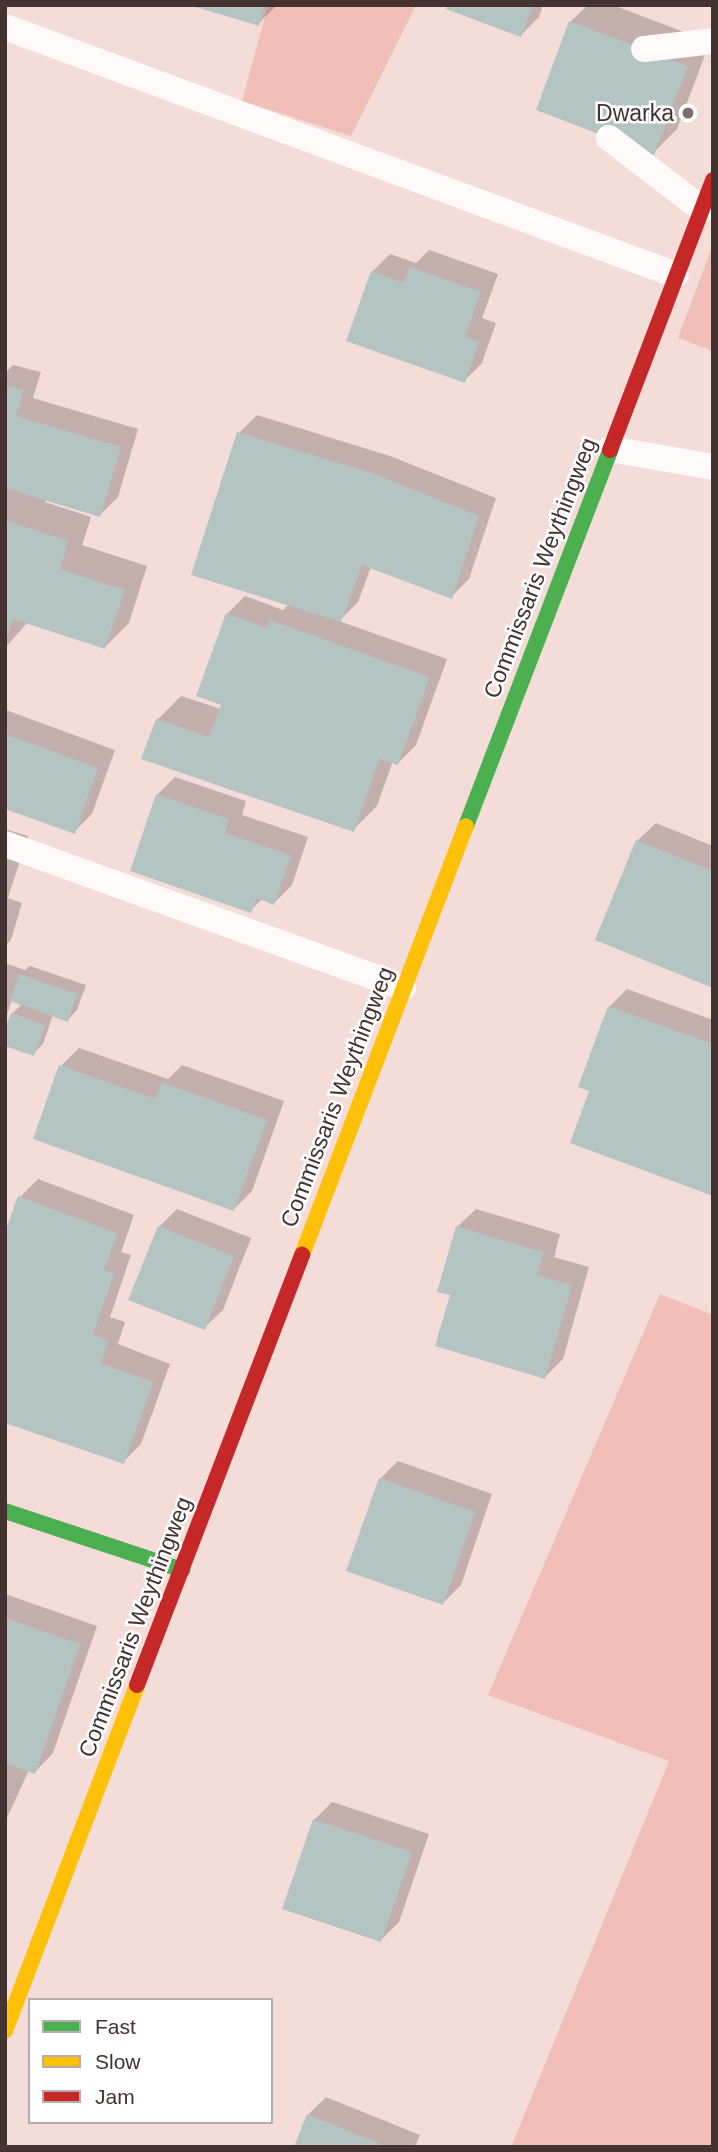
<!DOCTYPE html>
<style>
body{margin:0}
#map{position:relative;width:718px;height:2152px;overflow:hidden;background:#f4dcd9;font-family:Arial,sans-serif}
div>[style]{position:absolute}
.green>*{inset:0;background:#f1beb8}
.shadow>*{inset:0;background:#0003}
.building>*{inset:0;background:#b4c4c2}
.lane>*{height:26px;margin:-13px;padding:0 13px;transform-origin:13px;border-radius:13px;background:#fdfaf9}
.fast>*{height:16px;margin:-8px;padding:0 8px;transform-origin:8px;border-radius:8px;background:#4caf50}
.slow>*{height:16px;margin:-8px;padding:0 8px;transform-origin:8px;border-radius:8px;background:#ffc107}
.jam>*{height:16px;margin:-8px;padding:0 8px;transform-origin:8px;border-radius:8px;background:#c62828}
.dots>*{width:19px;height:19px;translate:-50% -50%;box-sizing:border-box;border:4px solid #fff;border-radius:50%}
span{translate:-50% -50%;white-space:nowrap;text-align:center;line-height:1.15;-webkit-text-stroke:5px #fff;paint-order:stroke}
.poi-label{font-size:23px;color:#433230}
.right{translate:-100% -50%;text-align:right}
.street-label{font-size:23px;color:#433230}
.frame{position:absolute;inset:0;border:7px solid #433230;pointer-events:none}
.legend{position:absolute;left:28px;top:1998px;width:245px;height:126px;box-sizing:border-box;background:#fff;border:2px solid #b4adac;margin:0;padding:9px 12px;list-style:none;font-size:21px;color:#433230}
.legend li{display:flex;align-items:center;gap:14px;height:35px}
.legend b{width:35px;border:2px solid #b4adac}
</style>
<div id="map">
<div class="green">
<div style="clip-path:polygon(268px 5px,416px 5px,351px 136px,242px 101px)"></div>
<div style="clip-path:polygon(713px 244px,713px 351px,678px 338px)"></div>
<div style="clip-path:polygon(660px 1294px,713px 1315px,713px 2147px,511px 2147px,669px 1761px,488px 1695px)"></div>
</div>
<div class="shadow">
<div style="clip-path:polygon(193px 5px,277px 5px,258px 24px)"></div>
<div style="clip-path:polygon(450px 5px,543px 5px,539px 17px,521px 35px)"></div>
<div style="clip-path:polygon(588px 5px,613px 5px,710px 42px,677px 129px,653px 153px,570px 22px)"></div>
<div style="clip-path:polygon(429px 250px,498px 274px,482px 318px,496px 323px,482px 363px,464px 381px,372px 272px,390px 254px,416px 263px)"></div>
<div style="clip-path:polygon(13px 365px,41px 372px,33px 398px,138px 429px,118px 497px,100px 515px,46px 499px,45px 502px,91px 517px,82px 545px,147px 566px,129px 623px,105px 647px,28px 622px,5px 648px,5px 373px)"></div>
<div style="clip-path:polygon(257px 415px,390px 456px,496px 498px,469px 579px,451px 597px,371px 567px,358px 602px,339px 621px,447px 659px,416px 745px,398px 763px,393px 761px,377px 806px,353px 830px,157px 720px,181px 696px,221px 709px,227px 614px,245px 596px,283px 610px,289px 604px,239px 433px)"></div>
<div style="clip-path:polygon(6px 710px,115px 750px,92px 814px,74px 832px,5px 807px)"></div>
<div style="clip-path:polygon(175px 777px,246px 801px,242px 815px,308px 837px,292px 885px,274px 903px,263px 898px,250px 911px,157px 795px)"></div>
<div style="clip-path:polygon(656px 823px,713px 846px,713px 986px,637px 841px)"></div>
<div style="clip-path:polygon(5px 829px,28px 836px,8px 898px,22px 903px,11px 940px,5px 946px)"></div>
<div style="clip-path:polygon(5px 963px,25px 970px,30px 966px,86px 985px,77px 1010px,68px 1020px,53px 1015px,43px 1044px,33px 1054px,12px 1014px,22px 1004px,12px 1000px,5px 1021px)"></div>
<div style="clip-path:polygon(627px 989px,713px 1020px,713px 1194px,592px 1090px,609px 1007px)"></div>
<div style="clip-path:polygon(79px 1048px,168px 1079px,182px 1065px,284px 1101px,252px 1191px,234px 1209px,61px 1066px)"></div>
<div style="clip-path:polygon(38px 1179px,134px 1215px,121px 1252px,131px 1255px,110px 1317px,125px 1322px,118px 1344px,170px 1364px,141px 1444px,123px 1462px,20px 1197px)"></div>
<div style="clip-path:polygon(177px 1209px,251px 1238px,223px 1310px,204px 1328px,159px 1227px)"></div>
<div style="clip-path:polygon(476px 1209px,560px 1234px,554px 1257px,589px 1267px,563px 1359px,545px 1377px,452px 1294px,457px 1227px)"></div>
<div style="clip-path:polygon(398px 1461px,492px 1494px,461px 1585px,443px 1603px,380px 1479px)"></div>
<div style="clip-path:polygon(5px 1594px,97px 1626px,53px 1753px,35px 1772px,29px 1770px,5px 1822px)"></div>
<div style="clip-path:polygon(332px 1802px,429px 1834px,399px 1922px,381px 1940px,314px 1820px)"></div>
<div style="clip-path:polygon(326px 2097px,420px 2135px,415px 2147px,296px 2147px,308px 2115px)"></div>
</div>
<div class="building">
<div style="clip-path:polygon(189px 5px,265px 5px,259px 26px)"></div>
<div style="clip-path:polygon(448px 5px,533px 5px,521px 37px,446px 9px)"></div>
<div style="clip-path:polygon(569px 21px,688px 66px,654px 155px,536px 110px)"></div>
<div style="clip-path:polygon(410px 267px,481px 292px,465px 337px,479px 341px,465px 383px,346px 341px,371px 271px,404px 283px)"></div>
<div style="clip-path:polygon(5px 385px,24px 390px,16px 416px,121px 447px,100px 517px,5px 488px)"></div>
<div style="clip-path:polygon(237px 432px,372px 473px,479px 516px,452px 599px,362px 565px,341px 622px,191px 575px)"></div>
<div style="clip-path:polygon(5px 520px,68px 541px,60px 569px,125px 590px,105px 649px,13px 619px,5px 643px)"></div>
<div style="clip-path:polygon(226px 613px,267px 628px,270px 620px,430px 677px,398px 765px,379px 759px,354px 832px,141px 759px,156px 719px,209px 737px,221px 705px,196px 696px)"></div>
<div style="clip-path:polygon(5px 734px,98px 768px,75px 834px,5px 809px)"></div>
<div style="clip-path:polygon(156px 794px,229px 819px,225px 833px,291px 855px,274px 905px,257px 898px,251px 913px,130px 871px)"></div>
<div style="clip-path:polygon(636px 840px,713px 871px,713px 988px,595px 940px)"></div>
<div style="clip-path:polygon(19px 974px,77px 994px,68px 1022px,10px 1001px)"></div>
<div style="clip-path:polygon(608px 1006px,713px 1044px,713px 1196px,570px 1143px,589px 1091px,578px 1087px)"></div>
<div style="clip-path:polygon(11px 1013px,45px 1025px,34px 1056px,5px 1046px,5px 1028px)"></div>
<div style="clip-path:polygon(59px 1065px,156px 1099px,162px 1082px,267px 1120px,234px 1211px,33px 1139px)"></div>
<div style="clip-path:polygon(18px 1196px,117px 1233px,104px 1270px,114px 1273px,93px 1335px,108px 1340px,101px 1363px,153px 1382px,124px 1464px,5px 1423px,5px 1232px)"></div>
<div style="clip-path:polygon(158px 1226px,234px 1256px,205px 1330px,128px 1300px)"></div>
<div style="clip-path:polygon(456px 1226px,543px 1252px,537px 1275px,572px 1285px,545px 1379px,435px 1346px,450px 1295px,437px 1292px)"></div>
<div style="clip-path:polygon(379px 1478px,475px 1512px,443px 1605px,346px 1571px)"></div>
<div style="clip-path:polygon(5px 1618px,80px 1644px,35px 1774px,5px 1763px)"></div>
<div style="clip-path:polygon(313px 1819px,412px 1852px,381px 1942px,282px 1909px)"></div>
<div style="clip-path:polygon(307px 2114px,388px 2147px,294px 2147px)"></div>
</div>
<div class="lane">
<div style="left:5px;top:27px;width:715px;rotate:20.28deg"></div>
<div style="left:644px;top:49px;width:69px;rotate:-6.6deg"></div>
<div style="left:609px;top:138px;width:117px;rotate:37.4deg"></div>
<div style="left:610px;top:449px;width:105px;rotate:9.9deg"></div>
<div style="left:5px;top:844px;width:423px;rotate:19.8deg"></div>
</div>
<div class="fast">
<div style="left:466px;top:826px;width:403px;rotate:-69deg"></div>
<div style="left:5px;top:1511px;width:187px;rotate:18.4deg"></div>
</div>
<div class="slow">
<div style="left:302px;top:1255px;width:459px;rotate:-69.1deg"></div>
<div style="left:5px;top:2031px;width:370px;rotate:-69.1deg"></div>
</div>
<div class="jam">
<div style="left:610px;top:450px;width:289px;rotate:-69.1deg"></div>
<div style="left:137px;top:1685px;width:461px;rotate:-69deg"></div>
</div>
<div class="dots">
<div style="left:688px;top:113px;background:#816e6b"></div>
</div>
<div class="poi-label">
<span class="right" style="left:674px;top:113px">Dwarka</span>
</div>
<div class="street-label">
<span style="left:540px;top:568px;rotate:-69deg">Commissaris Weythingweg</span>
<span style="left:337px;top:1097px;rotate:-69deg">Commissaris Weythingweg</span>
<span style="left:135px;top:1627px;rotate:-69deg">Commissaris Weythingweg</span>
</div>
<div class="frame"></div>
<ul class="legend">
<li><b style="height:9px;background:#4caf50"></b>Fast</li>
<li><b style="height:9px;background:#ffc107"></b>Slow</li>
<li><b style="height:9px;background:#c62828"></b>Jam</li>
</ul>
</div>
